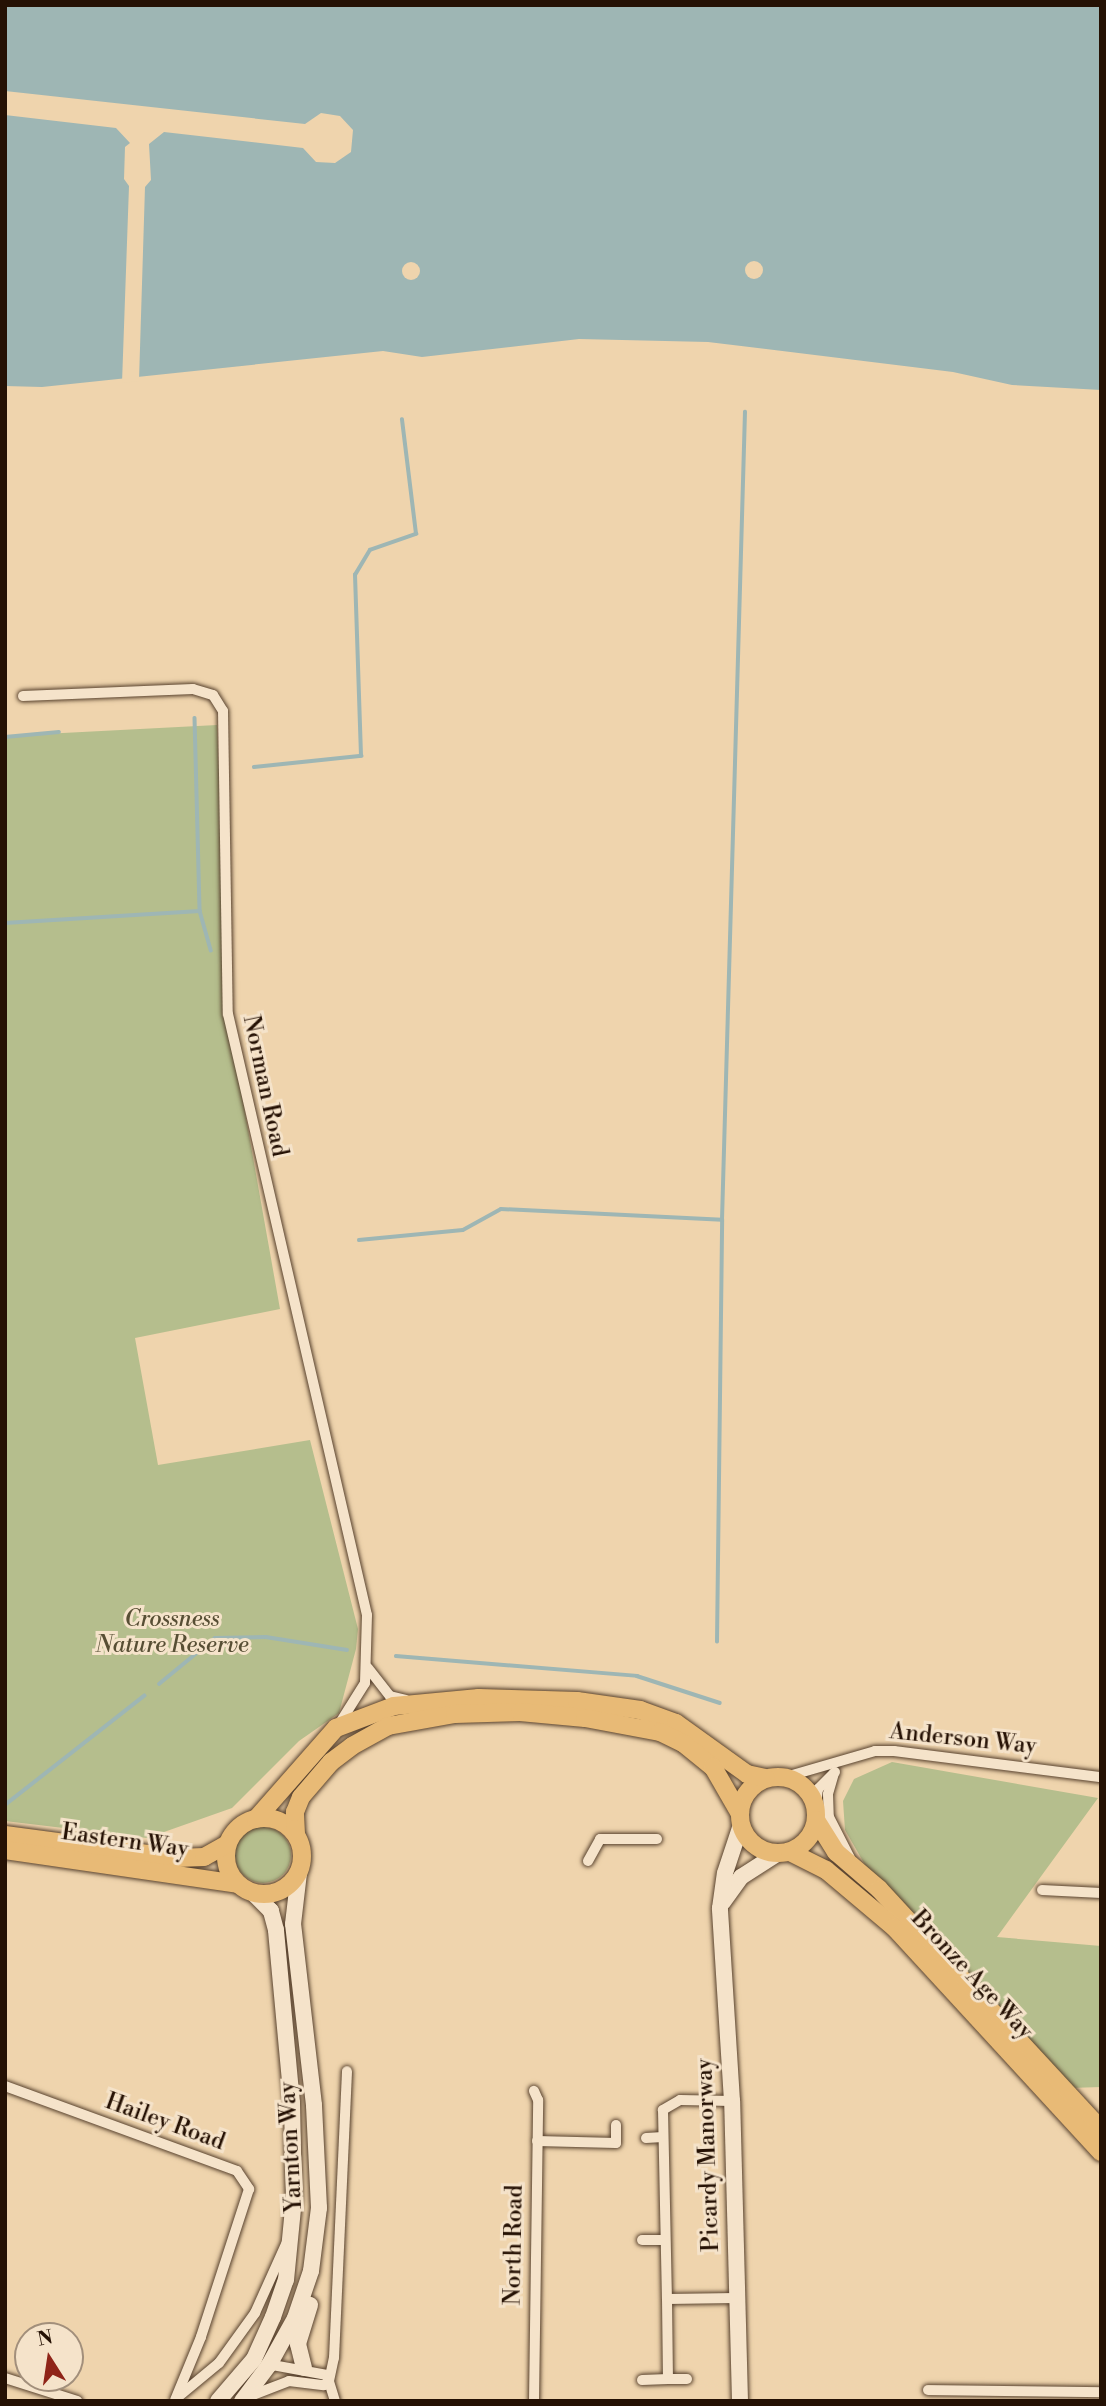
<!DOCTYPE html>
<style>
body{margin:0}
#map{position:relative;width:1106px;height:2406px;overflow:hidden;background:#efd4ad;font-family:"Libre Bodoni",serif}
div>[style]{position:absolute}
.green>*{inset:0;background:#b5be8d}
.round{border-radius:50%}
.water>*{inset:0;background:#9eb6b4}
.pier>*{inset:0;background:#efd4ad}
.stream>*{height:3.5px;margin:-1.75px;padding:0 1.75px;transform-origin:1.75px;border-radius:1.75px;background:#9eb6b4}
.roads{filter:drop-shadow(0 0 2px #58422e) drop-shadow(0 0 2px #58422e)}
.street>*{height:10px;margin:-5px;padding:0 5px;transform-origin:5px;border-radius:5px;background:#f5e3ca}
.secondary>*{height:16px;margin:-8px;padding:0 8px;transform-origin:8px;border-radius:8px;background:#f5e3ca}
.primary>*{height:18px;margin:-9px;padding:0 9px;transform-origin:9px;border-radius:9px;background:#e8ba76}
.primary>.ring{margin:-9px;padding:0;box-sizing:content-box;background:none;border:18px solid #e8ba76;border-radius:50%}
span{translate:-50% -50%;white-space:nowrap;text-align:center;line-height:1.15;-webkit-text-stroke:6px #f5e3ca;paint-order:stroke}
.street-label{font-size:23px;color:#251104}
.park-label{font-size:23px;color:#574e34;font-style:italic}
.frame{position:absolute;inset:0;border:7px solid #251104;pointer-events:none}
.north{position:absolute;left:14px;top:2322px;width:70px;height:70px;box-sizing:border-box;background:#f5e3ca;border:2px solid #a28f7b;border-radius:50%;rotate:348deg;font-size:19px;font-weight:700;line-height:28px;text-align:center;color:#251104}
.north::after{content:'';display:block;margin:auto;width:24px;height:32px;background:#8f2418;clip-path:polygon(50% 0,100% 100%,50% 72%,0 100%)}
</style>
<div id="map">
<div class="green">
<div style="clip-path:polygon(217px 725px,231px 1034px,280px 1309px,135px 1338px,158px 1465px,310px 1440px,358px 1629px,356px 1649px,339px 1713px,299px 1741px,232px 1808px,147px 1838px,5px 1821px,5px 736px)"></div>
<div style="clip-path:polygon(892px 1762px,1098px 1798px,997px 1937px,1101px 1946px,1101px 2087px,1070px 2088px,868px 1870px,845px 1830px,843px 1801px,854px 1779px)"></div>
<div class="round" style="left:235px;top:1827px;width:56px;height:56px"></div>
</div>
<div class="water">
<div style="clip-path:polygon(5px 5px,1101px 5px,1101px 390px,1012px 385px,953px 372px,708px 342px,579px 339px,422px 357px,383px 351px,42px 387px,5px 386px)"></div>
</div>
<div class="pier">
<div style="clip-path:polygon(5px 91px,305px 124px,321px 113px,340px 116px,353px 130px,351px 152px,335px 163px,316px 162px,303px 148px,164px 132px,149px 144px,151px 180px,145px 187px,139px 381px,122px 383px,129px 186px,124px 179px,125px 147px,130px 143px,116px 128px,5px 115px)"></div>
<div class="round" style="left:745px;top:261px;width:18px;height:18px"></div>
<div class="round" style="left:402px;top:262px;width:18px;height:18px"></div>
</div>
<div class="stream">
<div style="left:195px;top:718px;width:193px;rotate:88.5deg"></div>
<div style="left:200px;top:911px;width:41px;rotate:74.2deg"></div>
<div style="left:5px;top:737px;width:54px;rotate:-5.3deg"></div>
<div style="left:254px;top:767px;width:108px;rotate:-5.9deg"></div>
<div style="left:361px;top:756px;width:181px;rotate:-91.9deg"></div>
<div style="left:355px;top:575px;width:29px;rotate:-59deg"></div>
<div style="left:370px;top:550px;width:49px;rotate:-19.2deg"></div>
<div style="left:416px;top:534px;width:115px;rotate:-97deg"></div>
<div style="left:5px;top:923px;width:195px;rotate:-3.5deg"></div>
<div style="left:359px;top:1240px;width:104px;rotate:-5.5deg"></div>
<div style="left:463px;top:1230px;width:43px;rotate:-28.9deg"></div>
<div style="left:501px;top:1209px;width:221px;rotate:2.8deg"></div>
<div style="left:717px;top:1642px;width:422px;rotate:-89.3deg"></div>
<div style="left:722px;top:1220px;width:808px;rotate:-88.37deg"></div>
<div style="left:396px;top:1656px;width:242px;rotate:4.7deg"></div>
<div style="left:637px;top:1676px;width:87px;rotate:18deg"></div>
<div style="left:159px;top:1684px;width:72px;rotate:-39.4deg"></div>
<div style="left:215px;top:1638px;width:51px;rotate:-1.1deg"></div>
<div style="left:266px;top:1637px;width:82px;rotate:9.1deg"></div>
<div style="left:5px;top:1805px;width:177px;rotate:-38.1deg"></div>
</div>
<div class="roads">
<div class="street">
<div style="left:23px;top:696px;width:170px;rotate:-2.4deg"></div>
<div style="left:193px;top:689px;width:21px;rotate:17deg"></div>
<div style="left:213px;top:695px;width:19px;rotate:58deg"></div>
<div style="left:223px;top:711px;width:303px;rotate:89.1deg"></div>
<div style="left:228px;top:1014px;width:617px;rotate:76.98deg"></div>
<div style="left:367px;top:1615px;width:68px;rotate:91.7deg"></div>
<div style="left:365px;top:1683px;width:51px;rotate:122.1deg"></div>
<div style="left:368px;top:1668px;width:36px;rotate:52deg"></div>
<div style="left:390px;top:1696px;width:16px;rotate:14deg"></div>
<div style="left:834px;top:1773px;width:22px;rotate:106deg"></div>
<div style="left:828px;top:1794px;width:23px;rotate:88deg"></div>
<div style="left:829px;top:1817px;width:46px;rotate:62.9deg"></div>
<div style="left:782px;top:1778px;width:97px;rotate:-16.2deg"></div>
<div style="left:875px;top:1751px;width:19px"></div>
<div style="left:894px;top:1751px;width:209px;rotate:7.2deg"></div>
<div style="left:816px;top:1807px;width:18px;rotate:-84deg"></div>
<div style="left:818px;top:1789px;width:24px;rotate:-45deg"></div>
<div style="left:588px;top:1861px;width:25px;rotate:-61deg"></div>
<div style="left:600px;top:1839px;width:57px"></div>
<div style="left:1042px;top:1890px;width:59px;rotate:2.9deg"></div>
<div style="left:5px;top:2086px;width:247px;rotate:20.1deg"></div>
<div style="left:237px;top:2171px;width:22px;rotate:56deg"></div>
<div style="left:249px;top:2189px;width:156px;rotate:108deg"></div>
<div style="left:201px;top:2337px;width:68px;rotate:112.4deg"></div>
<div style="left:732px;top:2101px;width:52px;rotate:-178.9deg"></div>
<div style="left:680px;top:2100px;width:20px;rotate:150deg"></div>
<div style="left:663px;top:2110px;width:189px;rotate:88.8deg"></div>
<div style="left:667px;top:2299px;width:69px;rotate:-0.8deg"></div>
<div style="left:646px;top:2138px;width:17px;rotate:-3deg"></div>
<div style="left:537px;top:2141px;width:79px;rotate:1.5deg"></div>
<div style="left:616px;top:2143px;width:18px;rotate:-90deg"></div>
<div style="left:642px;top:2240px;width:23px"></div>
<div style="left:667px;top:2299px;width:80px;rotate:89.3deg"></div>
<div style="left:668px;top:2379px;width:19px"></div>
<div style="left:267px;top:2364px;width:61px;rotate:10.4deg"></div>
<div style="left:327px;top:2375px;width:27px;rotate:73deg"></div>
<div style="left:5px;top:2378px;width:76px;rotate:17.7deg"></div>
<div style="left:642px;top:2380px;width:26px;rotate:-2deg"></div>
<div style="left:329px;top:2381px;width:24px;rotate:-78deg"></div>
<div style="left:334px;top:2358px;width:287px;rotate:-87.4deg"></div>
<div style="left:928px;top:2390px;width:173px;rotate:0.7deg"></div>
<div style="left:178px;top:2397px;width:53px;rotate:-39.7deg"></div>
<div style="left:219px;top:2363px;width:62px;rotate:-54.2deg"></div>
<div style="left:255px;top:2313px;width:76px;rotate:-65.8deg"></div>
<div style="left:245px;top:2398px;width:47px;rotate:-21.1deg"></div>
<div style="left:289px;top:2381px;width:35px;rotate:7deg"></div>
<div style="left:324px;top:2385px;width:6px;rotate:-39deg"></div>
<div style="left:534px;top:2401px;width:301px;rotate:-89.2deg"></div>
<div style="left:538px;top:2100px;width:10px;rotate:-114deg"></div>
</div>
<div class="secondary">
<div style="left:723px;top:1902px;width:31px;rotate:-54deg"></div>
<div style="left:741px;top:1877px;width:43px;rotate:-32.6deg"></div>
<div style="left:304px;top:2368px;width:25px;rotate:-104deg"></div>
<div style="left:298px;top:2344px;width:41px;rotate:-72.9deg"></div>
<div style="left:218px;top:2401px;width:55px;rotate:-49.4deg"></div>
<div style="left:254px;top:2359px;width:46px;rotate:-65.7deg"></div>
<div style="left:273px;top:2317px;width:39px;rotate:-71deg"></div>
<div style="left:286px;top:2280px;width:81px;rotate:-84.4deg"></div>
<div style="left:294px;top:2199px;width:96px;rotate:-91.2deg"></div>
<div style="left:292px;top:2103px;width:174px;rotate:-95.3deg"></div>
<div style="left:276px;top:1930px;width:20px;rotate:-105deg"></div>
<div style="left:271px;top:1911px;width:25px;rotate:-135deg"></div>
<div style="left:242px;top:2401px;width:45px;rotate:-53.1deg"></div>
<div style="left:269px;top:2365px;width:54px;rotate:-61deg"></div>
<div style="left:295px;top:2318px;width:50px;rotate:-71.2deg"></div>
<div style="left:311px;top:2271px;width:64px;rotate:-82.8deg"></div>
<div style="left:319px;top:2208px;width:103px;rotate:-92.8deg"></div>
<div style="left:314px;top:2105px;width:182px;rotate:-96.6deg"></div>
<div style="left:293px;top:1924px;width:51px;rotate:-83.3deg"></div>
<div style="left:740px;top:2401px;width:300px;rotate:-91.5deg"></div>
<div style="left:732px;top:2101px;width:193px;rotate:-93.6deg"></div>
<div style="left:720px;top:1908px;width:35px;rotate:-82deg"></div>
<div style="left:725px;top:1873px;width:51px;rotate:-71.6deg"></div>
</div>
<div class="primary">
<div class="ring" style="left:740px;top:1777px;width:58px;height:58px"></div>
<div class="ring" style="left:226px;top:1818px;width:58px;height:58px"></div>
<div style="left:256px;top:1819px;width:121px;rotate:-48.7deg"></div>
<div style="left:336px;top:1728px;width:62px;rotate:-20.8deg"></div>
<div style="left:394px;top:1706px;width:85px;rotate:-5.4deg"></div>
<div style="left:479px;top:1698px;width:98px;rotate:1.8deg"></div>
<div style="left:577px;top:1701px;width:64px;rotate:8.1deg"></div>
<div style="left:640px;top:1710px;width:38px;rotate:20deg"></div>
<div style="left:676px;top:1723px;width:87px;rotate:35.7deg"></div>
<div style="left:747px;top:1774px;width:19px;rotate:12deg"></div>
<div style="left:816px;top:1820px;width:38px;rotate:58deg"></div>
<div style="left:836px;top:1852px;width:57px;rotate:40.7deg"></div>
<div style="left:879px;top:1889px;width:328px;rotate:47.3deg"></div>
<div style="left:296px;top:1834px;width:22px;rotate:-93deg"></div>
<div style="left:295px;top:1812px;width:16px;rotate:-68deg"></div>
<div style="left:301px;top:1797px;width:46px;rotate:-49.4deg"></div>
<div style="left:331px;top:1762px;width:26px;rotate:-37deg"></div>
<div style="left:352px;top:1746px;width:41px;rotate:-29.1deg"></div>
<div style="left:388px;top:1726px;width:68px;rotate:-10.2deg"></div>
<div style="left:455px;top:1714px;width:65px;rotate:-1.8deg"></div>
<div style="left:520px;top:1712px;width:65px;rotate:5.3deg"></div>
<div style="left:585px;top:1718px;width:76px;rotate:10.6deg"></div>
<div style="left:660px;top:1732px;width:25px;rotate:26deg"></div>
<div style="left:683px;top:1743px;width:38px;rotate:39deg"></div>
<div style="left:713px;top:1767px;width:54px;rotate:60.1deg"></div>
<div style="left:5px;top:1835px;width:174px;rotate:7.6deg"></div>
<div style="left:177px;top:1858px;width:27px;rotate:-2deg"></div>
<div style="left:204px;top:1857px;width:26px;rotate:-29deg"></div>
<div style="left:5px;top:1850px;width:235px;rotate:8.3deg"></div>
<div style="left:790px;top:1852px;width:40px;rotate:26.6deg"></div>
<div style="left:826px;top:1870px;width:89px;rotate:40deg"></div>
<div style="left:894px;top:1927px;width:306px;rotate:47.4deg"></div>
</div>
</div>
<div class="street-label">
<span style="left:265px;top:1086px;rotate:78deg">Norman Road</span>
<span style="left:963px;top:1739px;rotate:6deg">Anderson Way</span>
<span style="left:125px;top:1841px;rotate:8deg">Eastern Way</span>
<span style="left:972px;top:1975px;rotate:47deg">Bronze Age Way</span>
<span style="left:165px;top:2122px;rotate:20deg">Hailey Road</span>
<span style="left:291px;top:2147px;rotate:-93deg">Yarnton Way</span>
<span style="left:708px;top:2155px;rotate:-92deg">Picardy Manorway</span>
<span style="left:514px;top:2245px;rotate:-89deg">North Road</span>
</div>
<div class="park-label">
<span style="left:172px;top:1632px">Crossness<br>Nature Reserve</span>
</div>
<div class="frame"></div>
<div class="north">N</div>
</div>
